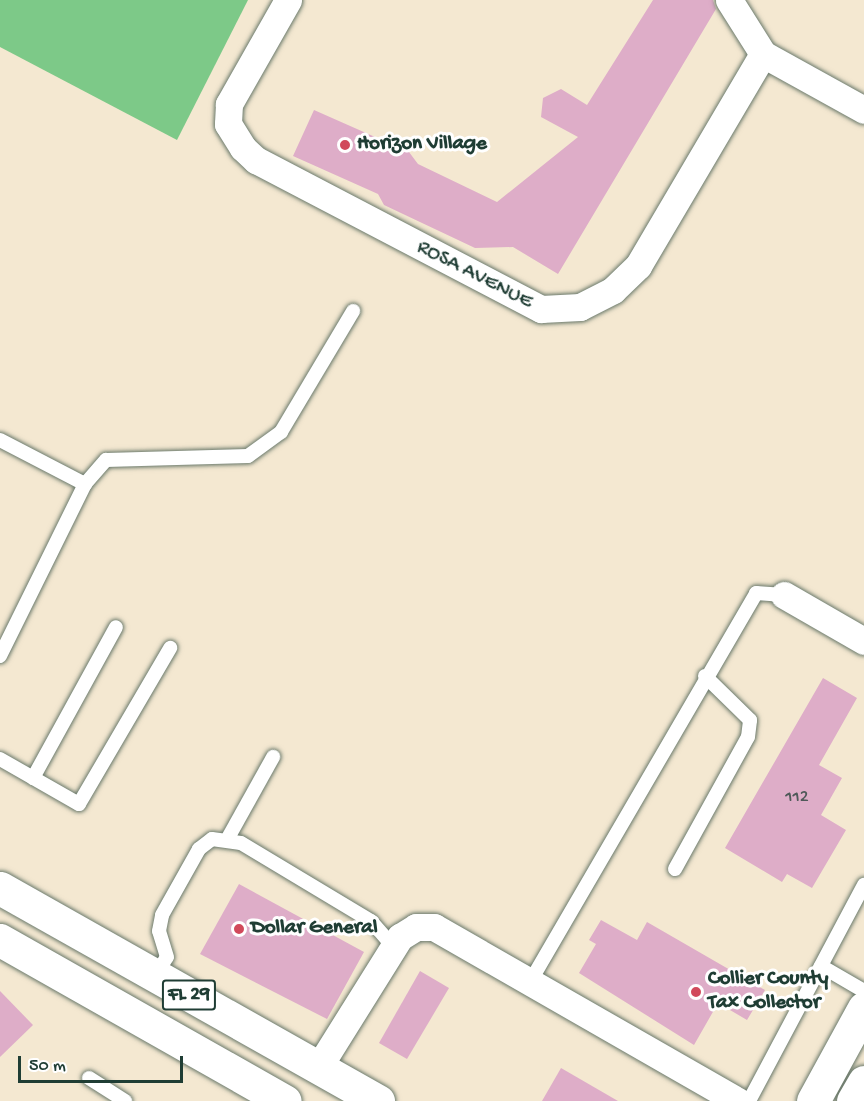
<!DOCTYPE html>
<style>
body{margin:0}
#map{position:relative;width:864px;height:1101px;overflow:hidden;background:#f4e8d1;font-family:"Gochi Hand",sans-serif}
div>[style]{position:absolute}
.green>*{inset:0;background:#7dc988}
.building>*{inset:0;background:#deadc8}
.roads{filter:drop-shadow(0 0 2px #6a796b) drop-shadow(0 0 2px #6a796b)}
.service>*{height:14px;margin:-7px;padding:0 7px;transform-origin:7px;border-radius:7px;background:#fff}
.minor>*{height:27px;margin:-13.5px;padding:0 13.5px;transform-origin:13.5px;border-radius:13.5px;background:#fff}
.primary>*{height:33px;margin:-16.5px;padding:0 16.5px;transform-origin:16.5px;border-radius:16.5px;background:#fff}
.trunk>*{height:33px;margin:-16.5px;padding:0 16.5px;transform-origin:16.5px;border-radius:16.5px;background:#fff}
.dots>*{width:16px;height:16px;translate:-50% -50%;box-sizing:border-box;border:3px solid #fff;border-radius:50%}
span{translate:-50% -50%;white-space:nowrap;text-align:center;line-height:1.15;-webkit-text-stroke:6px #fff;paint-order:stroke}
.number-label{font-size:18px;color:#4f5959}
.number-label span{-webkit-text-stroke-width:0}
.shield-label span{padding:2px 4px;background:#fff;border:2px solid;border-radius:4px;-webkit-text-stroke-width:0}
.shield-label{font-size:20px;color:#1f3d34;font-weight:700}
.poi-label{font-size:21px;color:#1f3d34;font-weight:700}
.left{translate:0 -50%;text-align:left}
.street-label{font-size:21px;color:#1f3d34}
.scale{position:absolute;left:18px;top:1056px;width:165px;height:27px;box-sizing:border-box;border:3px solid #1f3d34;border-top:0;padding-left:8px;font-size:18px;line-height:21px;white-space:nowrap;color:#1f3d34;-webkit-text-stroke:4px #fff;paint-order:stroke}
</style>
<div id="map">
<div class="green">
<div style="clip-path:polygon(0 0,248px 0,177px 140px,0 47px)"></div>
</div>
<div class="building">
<div style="clip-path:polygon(653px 0,713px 0,716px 9px,558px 274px,513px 247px,475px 248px,384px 205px,378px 194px,293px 156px,314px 110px,409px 152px,418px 164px,497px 202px,578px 137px,541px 117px,543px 98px,561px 89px,587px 105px)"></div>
<div style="clip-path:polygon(823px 678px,857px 698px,819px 765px,842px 778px,821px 815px,846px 830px,812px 888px,787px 874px,782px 882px,725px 848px)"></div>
<div style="clip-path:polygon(239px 884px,364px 952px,327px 1019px,200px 954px)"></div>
<div style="clip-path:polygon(601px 920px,637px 940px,647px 922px,765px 990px,747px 1020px,718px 1003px,694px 1045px,579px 973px,596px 944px,589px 940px)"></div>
<div style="clip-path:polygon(420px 971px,449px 988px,407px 1059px,379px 1043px)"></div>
<div style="clip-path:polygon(0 991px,33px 1025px,0 1057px)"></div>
<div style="clip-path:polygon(561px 1068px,618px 1101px,542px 1101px)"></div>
</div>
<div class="roads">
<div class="service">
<div style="left:0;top:440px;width:96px;rotate:27.4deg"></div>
<div style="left:0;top:656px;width:192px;rotate:-63.7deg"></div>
<div style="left:85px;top:484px;width:32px;rotate:-49deg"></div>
<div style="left:106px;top:460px;width:142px;rotate:-1.6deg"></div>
<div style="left:248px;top:456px;width:41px;rotate:-36deg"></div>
<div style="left:281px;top:432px;width:141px;rotate:-59.2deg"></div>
<div style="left:0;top:759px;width:91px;rotate:29.7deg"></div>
<div style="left:79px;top:804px;width:181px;rotate:-59.7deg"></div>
<div style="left:33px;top:778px;width:172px;rotate:-61.2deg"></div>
<div style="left:228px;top:838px;width:93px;rotate:-60.9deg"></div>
<div style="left:675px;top:869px;width:151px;rotate:-61.1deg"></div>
<div style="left:748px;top:737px;width:17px;rotate:-83deg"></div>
<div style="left:750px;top:720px;width:63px;rotate:-135.6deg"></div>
<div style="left:821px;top:966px;width:50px;rotate:30.2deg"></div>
<div style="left:155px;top:976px;width:22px;rotate:-58deg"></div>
<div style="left:167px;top:957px;width:27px;rotate:-107deg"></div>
<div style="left:159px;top:931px;width:16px;rotate:-79deg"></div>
<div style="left:162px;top:915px;width:76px;rotate:-60.7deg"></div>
<div style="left:199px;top:849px;width:16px;rotate:-38deg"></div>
<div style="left:212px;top:839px;width:29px;rotate:8deg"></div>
<div style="left:241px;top:843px;width:152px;rotate:31deg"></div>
<div style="left:371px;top:921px;width:33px;rotate:49deg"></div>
<div style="left:530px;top:982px;width:450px;rotate:-59.8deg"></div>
<div style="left:756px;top:593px;width:28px;rotate:4deg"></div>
<div style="left:89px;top:1078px;width:43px;rotate:32.6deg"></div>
<div style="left:749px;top:1101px;width:245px;rotate:-62deg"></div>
</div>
<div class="minor">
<div style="left:288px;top:0;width:120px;rotate:119.6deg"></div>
<div style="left:229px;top:104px;width:20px;rotate:93deg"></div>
<div style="left:228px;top:124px;width:28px;rotate:58deg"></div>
<div style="left:243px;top:148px;width:18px;rotate:43deg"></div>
<div style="left:256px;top:160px;width:322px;rotate:27.6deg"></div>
<div style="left:541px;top:309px;width:39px;rotate:-3deg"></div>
<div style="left:580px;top:307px;width:37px;rotate:-27deg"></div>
<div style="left:613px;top:290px;width:35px;rotate:-44deg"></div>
<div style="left:638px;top:266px;width:246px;rotate:-59.5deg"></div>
<div style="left:729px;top:0;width:64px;rotate:57.8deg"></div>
<div style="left:763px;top:54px;width:115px;rotate:29deg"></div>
<div style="left:784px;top:595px;width:92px;rotate:29.9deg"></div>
<div style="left:318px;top:1068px;width:155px;rotate:-58deg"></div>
<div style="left:400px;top:937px;width:19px;rotate:-32deg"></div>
<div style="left:416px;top:927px;width:18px"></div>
<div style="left:434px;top:927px;width:350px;rotate:29.8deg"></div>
</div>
<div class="primary">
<div style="left:813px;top:1101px;width:106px;rotate:-61.3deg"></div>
<div style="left:853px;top:1101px;width:22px;rotate:-60deg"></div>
</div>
<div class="trunk">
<div style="left:0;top:888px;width:434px;rotate:29.4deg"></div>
<div style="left:0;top:940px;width:327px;rotate:29.5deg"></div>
</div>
</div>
<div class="dots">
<div style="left:345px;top:145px;background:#d1495b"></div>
<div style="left:239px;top:929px;background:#d1495b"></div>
<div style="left:696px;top:992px;background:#d1495b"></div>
</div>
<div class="number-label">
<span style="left:797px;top:798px">112</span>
</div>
<div class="shield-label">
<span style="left:189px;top:995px">FL 29</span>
</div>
<div class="poi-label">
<span class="left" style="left:357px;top:145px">Horizon Village</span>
<span class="left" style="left:251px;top:929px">Dollar General</span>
<span class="left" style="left:708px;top:992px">Collier County<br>Tax Collector</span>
</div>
<div class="street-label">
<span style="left:474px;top:276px;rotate:27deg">ROSA AVENUE</span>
</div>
<div class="scale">50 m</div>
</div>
